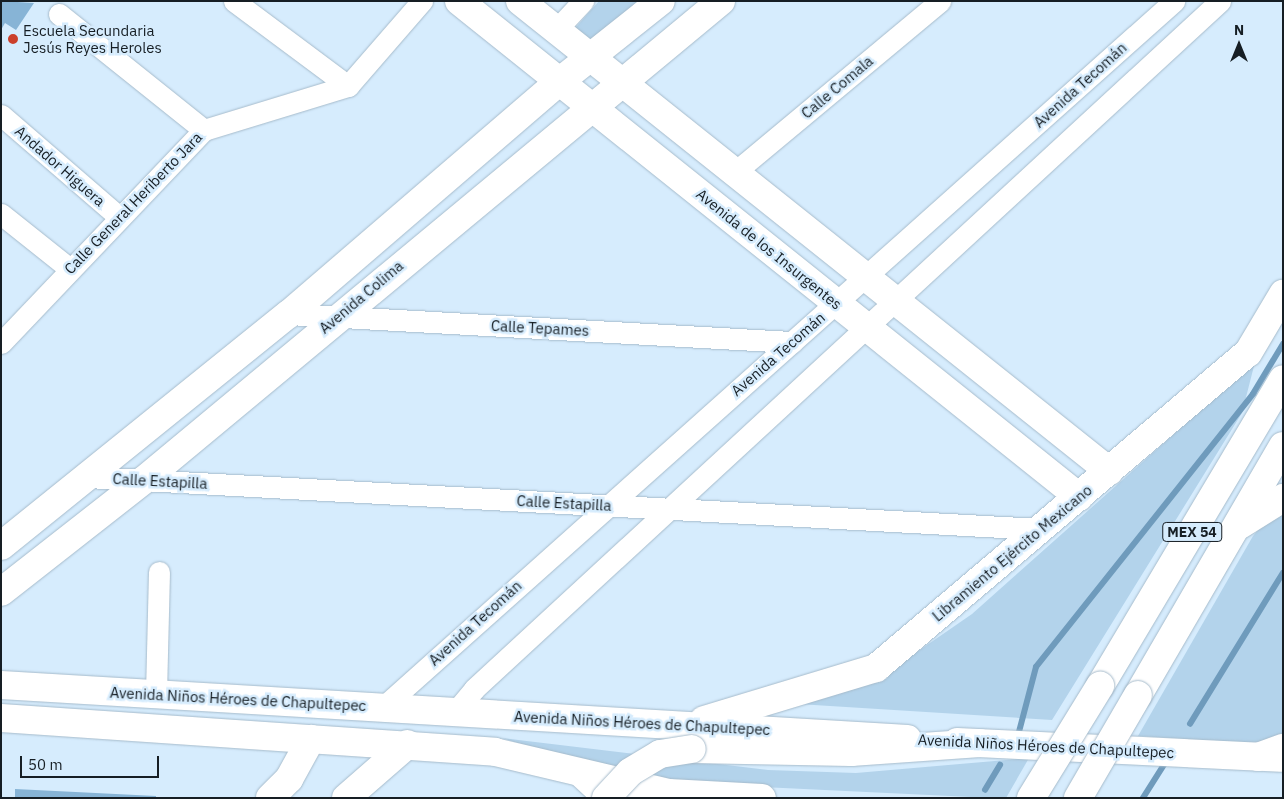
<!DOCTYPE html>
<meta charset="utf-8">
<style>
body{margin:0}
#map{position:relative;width:1284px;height:799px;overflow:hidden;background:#d6ecfd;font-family:"IBM Plex Sans",sans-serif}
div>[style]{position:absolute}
.green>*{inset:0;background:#b3d3eb}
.stream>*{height:5.5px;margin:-2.75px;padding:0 2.75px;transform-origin:2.75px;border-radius:2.75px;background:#6f9bbc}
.building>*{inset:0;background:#87b4d6}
.roads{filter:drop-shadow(0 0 1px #a6bbcb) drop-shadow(0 0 1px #a6bbcb)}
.street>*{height:21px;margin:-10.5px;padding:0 10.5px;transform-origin:10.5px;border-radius:10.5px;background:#fff}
.secondary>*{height:28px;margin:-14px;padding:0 14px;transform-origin:14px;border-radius:14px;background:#fff}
.highway>*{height:28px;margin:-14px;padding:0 14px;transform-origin:14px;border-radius:14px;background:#fff}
.bridges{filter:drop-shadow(0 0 1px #a6bbcb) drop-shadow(0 0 1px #a6bbcb)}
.highway-bridge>*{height:28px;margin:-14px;padding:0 14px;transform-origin:14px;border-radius:14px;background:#fff}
.dots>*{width:14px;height:14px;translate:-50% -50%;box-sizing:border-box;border:2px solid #d6ecfd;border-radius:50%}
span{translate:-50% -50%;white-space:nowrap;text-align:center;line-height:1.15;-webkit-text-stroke:5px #d6ecfd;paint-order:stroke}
.shield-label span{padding:1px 4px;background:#d6ecfd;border:1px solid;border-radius:4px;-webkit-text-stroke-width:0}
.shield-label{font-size:14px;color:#161e24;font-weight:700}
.poi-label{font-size:15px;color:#161e24}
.left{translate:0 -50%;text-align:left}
.street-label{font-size:15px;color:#161e24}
.frame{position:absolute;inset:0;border:2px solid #161e24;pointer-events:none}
.north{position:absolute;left:1214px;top:20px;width:50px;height:50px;-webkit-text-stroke:4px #d6ecfd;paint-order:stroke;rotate:0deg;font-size:14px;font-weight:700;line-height:20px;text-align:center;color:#161e24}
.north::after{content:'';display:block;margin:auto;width:18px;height:22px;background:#161e24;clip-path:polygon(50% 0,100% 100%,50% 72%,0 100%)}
.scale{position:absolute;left:20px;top:756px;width:139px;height:22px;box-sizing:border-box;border:2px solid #161e24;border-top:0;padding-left:6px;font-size:15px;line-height:18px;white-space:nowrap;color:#161e24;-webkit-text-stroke:4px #d6ecfd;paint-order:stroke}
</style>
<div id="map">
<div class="green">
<div style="clip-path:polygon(599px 1px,650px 1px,590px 50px,570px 34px)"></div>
<div style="clip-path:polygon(1255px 362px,1242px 413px,1052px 720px,798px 704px,885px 674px,972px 614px)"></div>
<div style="clip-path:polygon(1283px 513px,1283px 738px,1250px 743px,1138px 736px,1253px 536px,1264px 523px)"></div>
<div style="clip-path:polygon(502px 738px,768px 770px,856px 773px,1029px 758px,1006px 798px,992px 798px,677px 783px,600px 769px)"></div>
</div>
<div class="stream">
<div style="left:1190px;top:724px;width:177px;rotate:-58.4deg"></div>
<div style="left:1019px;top:732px;width:67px;rotate:-75.3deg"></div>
<div style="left:1036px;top:667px;width:349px;rotate:-51.5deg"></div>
<div style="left:1253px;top:394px;width:58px;rotate:-59deg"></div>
<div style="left:985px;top:790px;width:29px;rotate:-59deg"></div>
<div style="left:1143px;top:798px;width:45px;rotate:-57.7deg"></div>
</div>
<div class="building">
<div style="clip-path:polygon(1px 1px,34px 3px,16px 30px,5px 23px,1px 30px)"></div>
<div style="clip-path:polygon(15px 789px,156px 796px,156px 798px,15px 798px)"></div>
</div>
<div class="roads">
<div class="street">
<div style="left:234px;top:1px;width:142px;rotate:36.7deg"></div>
<div style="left:59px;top:14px;width:186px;rotate:38.7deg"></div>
<div style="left:556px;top:30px;width:40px;rotate:-47deg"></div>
<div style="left:348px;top:86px;width:113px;rotate:-49deg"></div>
<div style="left:1px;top:115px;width:156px;rotate:40.8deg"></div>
<div style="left:735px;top:172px;width:267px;rotate:-39.8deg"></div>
<div style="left:1px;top:214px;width:87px;rotate:38.5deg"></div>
<div style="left:289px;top:314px;width:504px;rotate:3.19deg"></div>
<div style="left:1px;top:343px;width:294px;rotate:-46.4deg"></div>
<div style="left:204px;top:130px;width:151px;rotate:-17deg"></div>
<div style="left:88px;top:477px;width:953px;rotate:3.13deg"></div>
<div style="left:156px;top:694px;width:122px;rotate:-88.6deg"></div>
<div style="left:382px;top:708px;width:1062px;rotate:-41.75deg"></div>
<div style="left:455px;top:712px;width:30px;rotate:-50deg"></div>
<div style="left:474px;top:689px;width:1015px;rotate:-42.68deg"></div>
</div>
<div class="secondary">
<div style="left:459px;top:1px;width:794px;rotate:38.66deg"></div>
<div style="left:520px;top:1px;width:754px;rotate:38.59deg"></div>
<div style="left:1px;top:546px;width:370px;rotate:-38.9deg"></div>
<div style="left:289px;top:314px;width:356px;rotate:-40.7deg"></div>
<div style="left:559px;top:82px;width:130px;rotate:-38.5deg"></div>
<div style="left:1px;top:592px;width:182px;rotate:-38.1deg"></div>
<div style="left:144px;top:480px;width:750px;rotate:-39.7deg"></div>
<div style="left:1px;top:685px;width:908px;rotate:3.41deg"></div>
<div style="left:1px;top:718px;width:495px;rotate:3.9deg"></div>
<div style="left:495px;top:752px;width:179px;rotate:13.3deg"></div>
<div style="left:669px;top:793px;width:93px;rotate:3.1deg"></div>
<div style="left:704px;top:720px;width:180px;rotate:-16.8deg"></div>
<div style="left:876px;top:668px;width:487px;rotate:-40.3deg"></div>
<div style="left:1248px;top:353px;width:69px;rotate:-59.3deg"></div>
<div style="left:957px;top:742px;width:324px;rotate:2.8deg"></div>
<div style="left:270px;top:798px;width:27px;rotate:-45deg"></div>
<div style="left:289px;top:779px;width:46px;rotate:-61.2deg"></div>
<div style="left:346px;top:798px;width:82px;rotate:-41.1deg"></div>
</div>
<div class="highway">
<div style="left:1240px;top:525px;width:51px;rotate:-32.1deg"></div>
<div style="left:1100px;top:686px;width:357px;rotate:-59.2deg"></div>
<div style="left:1138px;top:695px;width:288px;rotate:-59.8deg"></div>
<div style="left:692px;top:749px;width:159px;rotate:1.1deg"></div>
<div style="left:851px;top:752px;width:129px;rotate:-4deg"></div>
<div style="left:1258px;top:757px;width:27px;rotate:-20deg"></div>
<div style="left:582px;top:774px;width:35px;rotate:43deg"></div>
</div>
</div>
<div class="bridges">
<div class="highway-bridge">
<div style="left:606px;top:798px;width:35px;rotate:-47deg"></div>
<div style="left:630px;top:772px;width:35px;rotate:-31deg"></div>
<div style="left:660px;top:754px;width:32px;rotate:-9deg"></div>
<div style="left:1031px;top:798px;width:132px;rotate:-58.4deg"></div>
<div style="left:1078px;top:798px;width:119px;rotate:-59.8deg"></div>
</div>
</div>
<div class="dots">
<div style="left:13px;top:39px;background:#cb3f2b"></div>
</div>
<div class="shield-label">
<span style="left:1192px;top:532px">MEX 54</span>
</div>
<div class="poi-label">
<span class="left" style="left:23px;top:39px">Escuela Secundaria<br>Jesús Reyes Heroles</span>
</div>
<div class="street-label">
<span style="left:1080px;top:85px;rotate:-42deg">Avenida Tecomán</span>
<span style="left:837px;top:87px;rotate:-40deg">Calle Comala</span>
<span style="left:60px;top:166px;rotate:41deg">Andador Higuera</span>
<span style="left:133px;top:203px;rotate:-46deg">Calle General Heriberto Jara</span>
<span style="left:769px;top:249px;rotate:39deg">Avenida de los Insurgentes</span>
<span style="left:361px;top:297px;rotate:-40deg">Avenida Colima</span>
<span style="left:540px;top:328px;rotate:3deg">Calle Tepames</span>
<span style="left:778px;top:354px;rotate:-41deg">Avenida Tecomán</span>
<span style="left:160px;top:481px;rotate:3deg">Calle Estapilla</span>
<span style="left:564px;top:503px;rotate:3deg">Calle Estapilla</span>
<span style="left:1012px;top:553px;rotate:-40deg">Libramiento Ejército Mexicano</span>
<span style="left:475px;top:623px;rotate:-42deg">Avenida Tecomán</span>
<span style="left:238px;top:699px;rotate:3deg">Avenida Niños Héroes de Chapultepec</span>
<span style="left:642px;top:723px;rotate:3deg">Avenida Niños Héroes de Chapultepec</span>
<span style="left:1046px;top:746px;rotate:3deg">Avenida Niños Héroes de Chapultepec</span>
</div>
<div class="frame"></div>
<div class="north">N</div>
<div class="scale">50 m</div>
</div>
